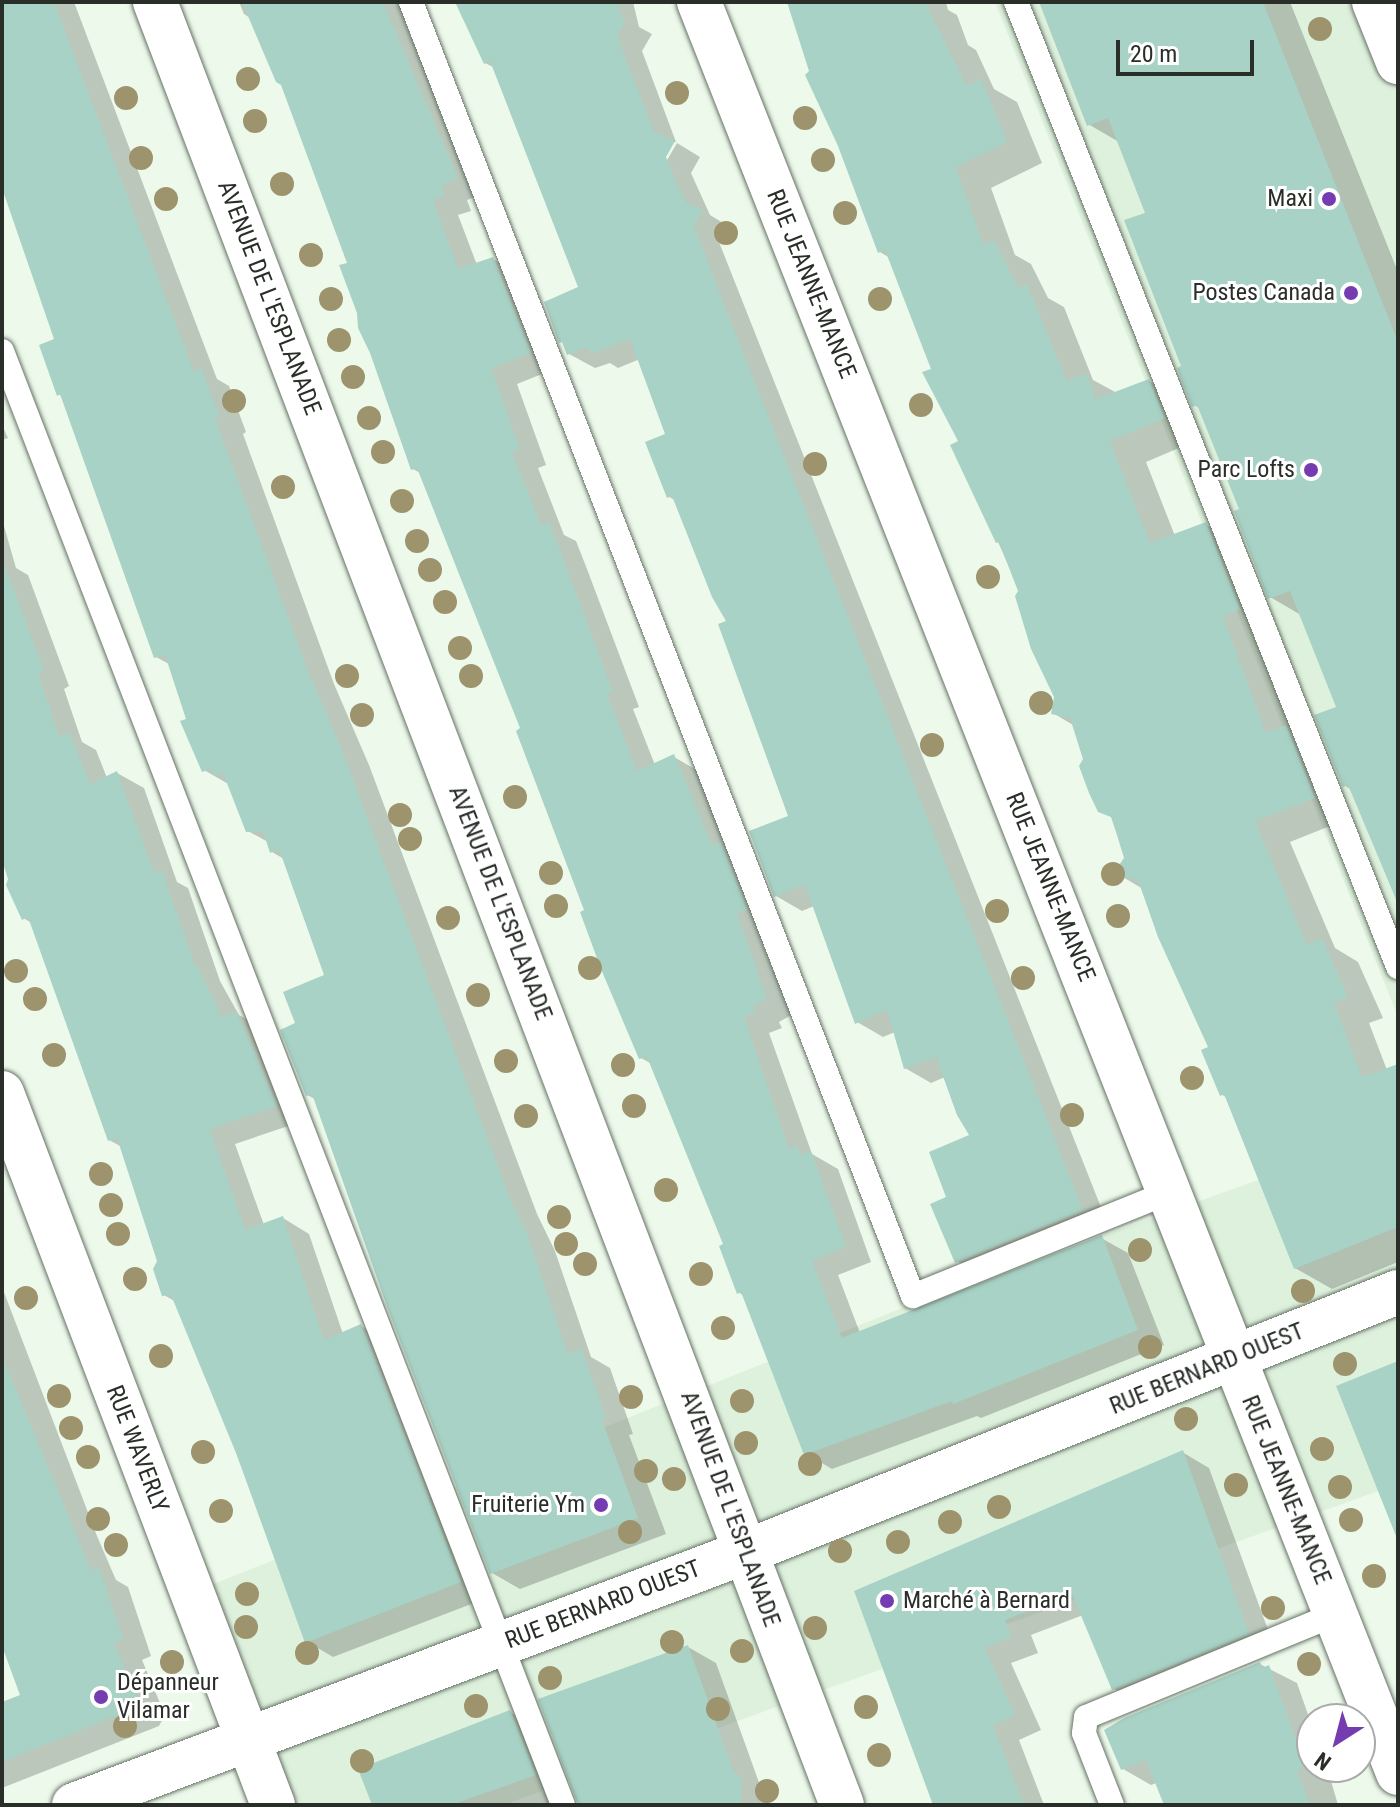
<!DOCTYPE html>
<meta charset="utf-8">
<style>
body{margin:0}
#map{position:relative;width:1400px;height:1807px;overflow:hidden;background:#ecf9eb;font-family:"Roboto Condensed",sans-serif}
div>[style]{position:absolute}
.built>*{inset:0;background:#def1dd}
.shadow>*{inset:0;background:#0003}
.building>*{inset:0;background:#a8d2c6}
.roads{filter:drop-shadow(0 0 2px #667265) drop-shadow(0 0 2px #667265)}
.service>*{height:24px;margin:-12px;padding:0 12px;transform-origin:12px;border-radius:12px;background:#fff}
.minor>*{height:44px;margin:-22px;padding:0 22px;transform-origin:22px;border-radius:22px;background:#fff}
.secondary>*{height:44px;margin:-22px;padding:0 22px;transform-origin:22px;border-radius:22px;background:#fff}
.trees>*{width:24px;height:24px;margin:-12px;border-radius:50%;background:#9d946d}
.dots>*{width:22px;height:22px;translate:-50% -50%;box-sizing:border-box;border:4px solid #fff;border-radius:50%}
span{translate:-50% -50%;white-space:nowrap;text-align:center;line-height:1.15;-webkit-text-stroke:6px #fff;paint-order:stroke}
.poi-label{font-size:24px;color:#292e29}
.right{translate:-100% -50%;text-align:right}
.left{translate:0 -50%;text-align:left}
.street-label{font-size:24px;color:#292e29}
.frame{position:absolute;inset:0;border:4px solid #292e29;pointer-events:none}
.north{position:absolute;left:1296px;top:1703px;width:80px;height:80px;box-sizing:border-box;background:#fff;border:2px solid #a9aba9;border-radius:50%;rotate:216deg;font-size:22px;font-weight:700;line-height:32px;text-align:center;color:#292e29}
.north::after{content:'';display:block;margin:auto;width:28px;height:36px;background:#753bb1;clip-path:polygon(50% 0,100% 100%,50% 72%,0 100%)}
.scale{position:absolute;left:1116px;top:40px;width:138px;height:36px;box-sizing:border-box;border:4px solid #292e29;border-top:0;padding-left:10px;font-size:24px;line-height:28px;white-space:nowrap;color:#292e29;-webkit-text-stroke:6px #fff;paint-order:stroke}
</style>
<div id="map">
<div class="built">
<div style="clip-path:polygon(995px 2px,1398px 2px,1398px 1017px)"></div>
<div style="clip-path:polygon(1398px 1130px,1398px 1484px,503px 1805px,268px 1805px,184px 1596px,912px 1304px)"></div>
</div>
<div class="shadow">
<div style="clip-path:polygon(2px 2px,74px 2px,217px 379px,229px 386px,246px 432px,243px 434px,334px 684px,369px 765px,537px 1214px,555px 1251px,591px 1357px,610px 1368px,633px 1434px,629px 1435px,666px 1534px,520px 1589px,492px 1573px,317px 1100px,307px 1095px,298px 1024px,326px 976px,284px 859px,272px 852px,268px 842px,248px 831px,230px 785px,204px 770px,171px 665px,156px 657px,63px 397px,58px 394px,56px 340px,2px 182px)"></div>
<div style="clip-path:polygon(239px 2px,399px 2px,411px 37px,419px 42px,483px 194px,467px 200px,471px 211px,458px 215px,477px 265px,493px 259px,520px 274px,557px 368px,517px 384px,546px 465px,538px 468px,564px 535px,576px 541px,587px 569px,639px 707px,633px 709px,655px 765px,674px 757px,700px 772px,793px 1014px,779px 1022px,782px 1028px,769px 1033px,812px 1154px,838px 1169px,871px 1262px,838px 1275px,860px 1333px,1101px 1238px,1128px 1253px,1164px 1345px,981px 1418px,977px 1416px,832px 1469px,805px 1453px,744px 1296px,738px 1292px,726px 1246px,652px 1064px,641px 1058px,522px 728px,422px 474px,413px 469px,349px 264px,282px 84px,250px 18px,244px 14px)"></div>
<div style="clip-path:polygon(457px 2px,633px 2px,639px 27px,652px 34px,642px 51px,676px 142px,672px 142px,659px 165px,663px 167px,677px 143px,700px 157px,691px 173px,710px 215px,728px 226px,719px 242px,1108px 1225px,983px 1276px,957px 1261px,949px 1198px,972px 1136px,945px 1077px,931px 1083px,905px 1068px,895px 1032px,883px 1037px,857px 1022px,814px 906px,802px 911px,776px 896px,791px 817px,729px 622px,676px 501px,668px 496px,668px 435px,640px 359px,618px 368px,610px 363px,595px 368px,569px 354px,581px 289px,495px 68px,485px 63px)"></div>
<div style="clip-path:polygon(789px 2px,946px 2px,948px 10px,957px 15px,968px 45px,976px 50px,994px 89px,1017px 102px,1042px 163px,991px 188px,1015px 255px,1031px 264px,1048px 298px,1064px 307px,1093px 380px,1117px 393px,1149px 381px,1185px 402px,1200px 439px,1146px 462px,1175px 536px,1205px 524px,1242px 545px,1350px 818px,1290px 842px,1335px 948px,1358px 962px,1383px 1018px,1369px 1023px,1387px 1070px,1398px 1066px,1398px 1262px,1332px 1289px,1295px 1268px,1227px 1098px,1221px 1094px,1211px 1048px,1143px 889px,1116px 873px,1126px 859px,1113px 818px,1099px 810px,1073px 725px,1053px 713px,1056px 696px,1020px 591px,998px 542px,890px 258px,880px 252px)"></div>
<div style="clip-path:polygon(1040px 2px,1290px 2px,1398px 272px,1398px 904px,1352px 790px,1344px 785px,1338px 708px,1301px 615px,1270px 597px,1242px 510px,1201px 409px,1194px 405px,1147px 214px,1119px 142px,1088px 124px)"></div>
<div style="clip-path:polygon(2px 425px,8px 438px,2px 440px)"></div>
<div style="clip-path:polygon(2px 519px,16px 568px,28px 575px,69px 686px,64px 689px,82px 742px,96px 750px,107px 778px,117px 773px,144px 788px,177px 882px,188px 888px,220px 981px,239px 1015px,263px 1028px,303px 1121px,235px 1144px,264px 1225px,283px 1218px,309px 1234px,343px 1334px,361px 1326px,388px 1342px,487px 1598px,333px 1657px,306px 1641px,238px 1452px,176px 1302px,164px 1295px,159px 1261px,122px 1147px,109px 1140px,32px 923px,23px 918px,2px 854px)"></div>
<div style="clip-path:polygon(2px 1287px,97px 1536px,116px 1580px,128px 1587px,151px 1656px,142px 1660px,165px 1715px,159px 1726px,2px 1788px,2px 1704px,23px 1696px,2px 1633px)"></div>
<div style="clip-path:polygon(1182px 1452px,1209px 1468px,1275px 1649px,1141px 1704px,1114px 1689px,1083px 1615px,1031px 1635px,1038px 1653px,1011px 1663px,1041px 1730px,1019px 1740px,1044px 1805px,938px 1805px,857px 1592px)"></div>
<div style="clip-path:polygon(688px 1647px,716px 1663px,761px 1788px,770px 1798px,769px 1805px,578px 1805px)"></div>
<div style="clip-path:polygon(1260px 1664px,1297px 1683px,1312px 1726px,1312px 1767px,1327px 1767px,1338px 1805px,1177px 1805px,1159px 1782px,1151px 1785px,1123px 1769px)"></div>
<div style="clip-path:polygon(510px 1712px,538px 1728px,568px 1805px,373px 1805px)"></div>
</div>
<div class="building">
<div style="clip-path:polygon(2px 2px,54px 2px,194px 372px,201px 367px,219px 416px,215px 418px,306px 666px,340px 745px,509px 1196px,526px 1231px,568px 1354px,582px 1349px,606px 1418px,602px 1420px,638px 1518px,490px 1574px,389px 1312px,312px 1094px,306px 1096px,280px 1030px,295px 1023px,283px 992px,324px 975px,279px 849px,270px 853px,263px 831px,246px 832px,223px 773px,214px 776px,211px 769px,202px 772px,180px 721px,186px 719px,165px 655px,154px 658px,60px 394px,57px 396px,39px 345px,54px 339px,2px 188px)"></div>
<div style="clip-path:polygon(242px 2px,383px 2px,458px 178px,441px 185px,445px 195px,433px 200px,458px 269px,493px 257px,531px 353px,491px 368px,520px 449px,512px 453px,541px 525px,549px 523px,561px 552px,613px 692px,607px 694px,637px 771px,674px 754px,712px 845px,721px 842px,747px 909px,737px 913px,767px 999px,753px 1006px,756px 1012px,744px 1017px,789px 1149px,797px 1146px,801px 1155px,811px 1151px,846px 1247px,812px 1260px,842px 1338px,1102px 1235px,1138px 1330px,953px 1404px,952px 1401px,804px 1455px,741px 1292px,737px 1294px,719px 1246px,723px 1244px,647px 1057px,639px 1059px,601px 969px,580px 912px,584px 910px,516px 731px,520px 728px,417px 468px,411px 470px,370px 353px,358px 328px,357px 313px,339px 265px,347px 263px,281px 85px,276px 82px)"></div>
<div style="clip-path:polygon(455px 2px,616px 2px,625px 22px,617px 36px,654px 132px,675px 141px,666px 157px,676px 181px,686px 203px,703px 209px,694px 226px,720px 294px,1083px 1210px,955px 1263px,930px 1204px,946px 1197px,929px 1152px,969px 1135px,957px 1115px,936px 1057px,904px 1069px,887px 1010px,855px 1024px,805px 885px,774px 897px,749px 831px,788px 816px,718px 624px,726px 621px,712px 597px,672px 496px,667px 498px,645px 442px,665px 434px,630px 339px,591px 354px,588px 347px,567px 355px,562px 342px,559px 343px,544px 302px,578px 287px,490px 61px,484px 64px)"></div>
<div style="clip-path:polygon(787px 2px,925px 2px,966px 85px,981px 79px,1007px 142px,956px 167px,983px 244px,995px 241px,1018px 288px,1027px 284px,1067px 381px,1087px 374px,1096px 399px,1149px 379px,1165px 418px,1110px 441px,1150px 543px,1206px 522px,1240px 609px,1223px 616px,1266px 733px,1286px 725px,1315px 798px,1255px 821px,1307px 945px,1322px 938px,1348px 997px,1334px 1003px,1362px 1077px,1398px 1064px,1398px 1227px,1294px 1269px,1224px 1094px,1220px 1096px,1201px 1050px,1208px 1047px,1158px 937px,1138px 880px,1113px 874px,1124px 858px,1117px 835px,1111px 817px,1098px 812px,1089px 793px,1079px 766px,1083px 759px,1070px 718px,1051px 714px,1054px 697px,1031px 649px,1015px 596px,1018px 591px,999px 542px,996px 543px,950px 445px,958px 441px,922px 372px,931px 369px,885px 250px,878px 253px,838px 146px,805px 75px,809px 71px)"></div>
<div style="clip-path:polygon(1039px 2px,1263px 2px,1398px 342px,1398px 904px,1348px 785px,1343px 787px,1314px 715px,1336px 707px,1290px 591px,1268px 599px,1234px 511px,1239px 509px,1197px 405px,1192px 407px,1177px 368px,1181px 366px,1124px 220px,1145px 213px,1108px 118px,1087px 126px)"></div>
<div style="clip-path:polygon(6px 569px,44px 671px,38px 673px,59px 736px,70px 733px,90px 784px,117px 771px,154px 873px,162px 870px,195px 966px,197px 965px,222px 1017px,236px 1011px,277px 1106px,210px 1129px,245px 1230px,283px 1216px,324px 1340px,361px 1324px,461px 1582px,305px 1643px,236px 1453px,171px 1295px,162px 1296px,153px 1269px,157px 1261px,117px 1138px,108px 1141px,28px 917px,22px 920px,6px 885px,8px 879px,2px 860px,2px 570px)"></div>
<div style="clip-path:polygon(2px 1356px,91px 1570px,99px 1568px,123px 1639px,114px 1643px,136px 1697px,130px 1710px,2px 1762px,2px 1702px,20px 1695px,2px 1646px)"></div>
<div style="clip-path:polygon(1398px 1361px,1398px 1536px,1396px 1536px,1336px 1386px)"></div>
<div style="clip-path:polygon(1183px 1450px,1249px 1634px,1112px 1690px,1072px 1594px,1005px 1620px,1012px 1637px,985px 1648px,1015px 1715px,993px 1725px,1024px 1805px,933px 1805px,854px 1591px)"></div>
<div style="clip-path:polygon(688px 1645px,733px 1770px,742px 1780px,740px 1805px,578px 1805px,538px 1699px)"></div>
<div style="clip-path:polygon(1260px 1662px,1262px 1668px,1269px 1665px,1305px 1765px,1297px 1771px,1310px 1805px,1164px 1805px,1146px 1760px,1121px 1770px,1104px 1730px,1124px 1718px)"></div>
<div style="clip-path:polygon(510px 1710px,536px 1775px,451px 1805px,372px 1805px,358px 1769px)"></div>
</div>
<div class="roads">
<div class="service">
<div style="left:411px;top:2px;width:1388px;rotate:68.8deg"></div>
<div style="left:913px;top:1296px;width:279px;rotate:-22.1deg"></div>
<div style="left:1016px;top:2px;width:1038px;rotate:68.4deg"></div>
<div style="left:2px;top:351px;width:1558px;rotate:68.9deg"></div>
<div style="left:1112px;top:1805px;width:77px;rotate:-111.3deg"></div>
<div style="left:1084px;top:1733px;width:16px;rotate:-83deg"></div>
<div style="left:1086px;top:1717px;width:270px;rotate:-22.4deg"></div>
</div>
<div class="minor">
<div style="left:155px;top:2px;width:1929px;rotate:69.14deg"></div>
<div style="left:699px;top:2px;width:1904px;rotate:68.46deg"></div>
<div style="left:2px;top:1093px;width:762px;rotate:69.16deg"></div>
<div style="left:74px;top:1805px;width:720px;rotate:-20.65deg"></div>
<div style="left:748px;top:1551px;width:700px;rotate:-21.73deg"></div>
</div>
<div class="secondary">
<div style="left:1374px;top:2px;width:65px;rotate:68.2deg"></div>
</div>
</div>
<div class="trees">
<div style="left:1320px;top:29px"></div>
<div style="left:248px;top:79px"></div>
<div style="left:677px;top:93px"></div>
<div style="left:126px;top:98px"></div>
<div style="left:805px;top:118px"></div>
<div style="left:255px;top:121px"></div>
<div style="left:141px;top:158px"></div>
<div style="left:823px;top:160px"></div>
<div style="left:282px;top:184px"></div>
<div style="left:166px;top:199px"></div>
<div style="left:845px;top:213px"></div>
<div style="left:726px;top:233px"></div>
<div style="left:311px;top:255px"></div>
<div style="left:331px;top:299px"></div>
<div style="left:880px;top:299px"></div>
<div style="left:339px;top:340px"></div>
<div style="left:353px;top:377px"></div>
<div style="left:234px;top:401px"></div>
<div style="left:921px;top:405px"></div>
<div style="left:369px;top:418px"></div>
<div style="left:383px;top:452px"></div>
<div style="left:815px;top:464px"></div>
<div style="left:283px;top:487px"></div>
<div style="left:402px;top:501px"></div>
<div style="left:417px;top:541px"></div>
<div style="left:430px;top:570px"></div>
<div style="left:988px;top:577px"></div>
<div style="left:445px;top:602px"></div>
<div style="left:460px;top:648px"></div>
<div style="left:347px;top:676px"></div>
<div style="left:471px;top:676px"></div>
<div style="left:1041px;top:703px"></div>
<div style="left:362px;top:715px"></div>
<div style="left:932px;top:745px"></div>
<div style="left:515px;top:797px"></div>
<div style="left:400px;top:815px"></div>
<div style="left:410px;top:839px"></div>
<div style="left:551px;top:873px"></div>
<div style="left:1113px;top:874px"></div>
<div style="left:556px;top:906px"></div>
<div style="left:997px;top:911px"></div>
<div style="left:1118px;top:916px"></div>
<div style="left:448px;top:918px"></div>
<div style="left:590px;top:968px"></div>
<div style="left:16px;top:971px"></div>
<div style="left:1023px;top:978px"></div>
<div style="left:478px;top:995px"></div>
<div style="left:35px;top:999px"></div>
<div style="left:54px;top:1055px"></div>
<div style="left:506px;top:1061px"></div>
<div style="left:623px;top:1065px"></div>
<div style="left:1192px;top:1078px"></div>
<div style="left:634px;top:1106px"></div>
<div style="left:1072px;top:1115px"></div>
<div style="left:526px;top:1116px"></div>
<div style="left:101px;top:1174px"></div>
<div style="left:666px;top:1190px"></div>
<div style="left:111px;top:1205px"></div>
<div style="left:559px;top:1217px"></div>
<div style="left:118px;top:1234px"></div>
<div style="left:566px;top:1244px"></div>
<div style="left:1140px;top:1250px"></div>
<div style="left:585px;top:1264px"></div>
<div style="left:701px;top:1274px"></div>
<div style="left:135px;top:1279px"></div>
<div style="left:1303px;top:1291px"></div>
<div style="left:26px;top:1298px"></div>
<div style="left:723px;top:1328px"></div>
<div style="left:1150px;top:1347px"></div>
<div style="left:161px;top:1356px"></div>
<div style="left:1345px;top:1364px"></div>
<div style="left:59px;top:1396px"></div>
<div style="left:631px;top:1397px"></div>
<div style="left:742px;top:1401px"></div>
<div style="left:1186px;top:1419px"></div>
<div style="left:71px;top:1428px"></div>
<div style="left:746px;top:1443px"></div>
<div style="left:1322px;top:1449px"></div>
<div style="left:203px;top:1452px"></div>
<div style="left:88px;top:1457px"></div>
<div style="left:810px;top:1464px"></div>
<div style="left:646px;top:1471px"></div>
<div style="left:674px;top:1479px"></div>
<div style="left:1236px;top:1485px"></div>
<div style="left:1340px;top:1487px"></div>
<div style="left:999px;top:1507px"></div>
<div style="left:221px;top:1511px"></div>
<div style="left:98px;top:1519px"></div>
<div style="left:1351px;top:1520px"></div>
<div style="left:950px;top:1522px"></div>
<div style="left:630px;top:1532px"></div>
<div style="left:898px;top:1542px"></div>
<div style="left:116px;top:1545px"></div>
<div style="left:840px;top:1551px"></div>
<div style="left:1374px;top:1576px"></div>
<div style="left:247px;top:1594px"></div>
<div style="left:1273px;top:1608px"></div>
<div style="left:246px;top:1627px"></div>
<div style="left:815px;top:1628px"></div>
<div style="left:672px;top:1642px"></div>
<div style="left:742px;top:1651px"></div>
<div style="left:307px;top:1653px"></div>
<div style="left:172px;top:1662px"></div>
<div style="left:1309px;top:1664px"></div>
<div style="left:550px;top:1678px"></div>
<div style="left:476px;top:1706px"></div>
<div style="left:866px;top:1707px"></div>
<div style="left:718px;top:1709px"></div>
<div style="left:125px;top:1726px"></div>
<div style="left:879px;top:1755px"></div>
<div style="left:362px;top:1761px"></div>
<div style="left:767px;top:1791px"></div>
</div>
<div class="dots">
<div style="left:1329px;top:199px;background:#753bb1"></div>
<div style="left:1351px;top:293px;background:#753bb1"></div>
<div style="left:1311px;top:470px;background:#753bb1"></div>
<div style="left:601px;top:1505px;background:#753bb1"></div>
<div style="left:887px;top:1601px;background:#753bb1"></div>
<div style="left:101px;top:1697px;background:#753bb1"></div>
</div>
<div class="poi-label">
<span class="right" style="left:1313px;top:199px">Maxi</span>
<span class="right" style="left:1335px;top:293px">Postes Canada</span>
<span class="right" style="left:1295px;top:470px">Parc Lofts</span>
<span class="right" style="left:585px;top:1505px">Fruiterie Ym</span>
<span class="left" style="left:903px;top:1601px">Marché à Bernard</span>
<span class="left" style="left:117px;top:1697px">Dépanneur<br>Vilamar</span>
</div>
<div class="street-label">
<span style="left:811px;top:284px;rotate:68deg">RUE JEANNE-MANCE</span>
<span style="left:269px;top:298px;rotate:69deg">AVENUE DE L'ESPLANADE</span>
<span style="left:1050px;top:887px;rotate:68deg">RUE JEANNE-MANCE</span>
<span style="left:500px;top:903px;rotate:69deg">AVENUE DE L'ESPLANADE</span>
<span style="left:1207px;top:1369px;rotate:-22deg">RUE BERNARD OUEST</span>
<span style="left:137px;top:1449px;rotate:69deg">RUE WAVERLY</span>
<span style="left:1286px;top:1490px;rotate:68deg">RUE JEANNE-MANCE</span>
<span style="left:730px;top:1509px;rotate:70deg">AVENUE DE L'ESPLANADE</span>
<span style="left:603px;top:1605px;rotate:-21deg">RUE BERNARD OUEST</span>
</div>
<div class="frame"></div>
<div class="north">N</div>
<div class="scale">20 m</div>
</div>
